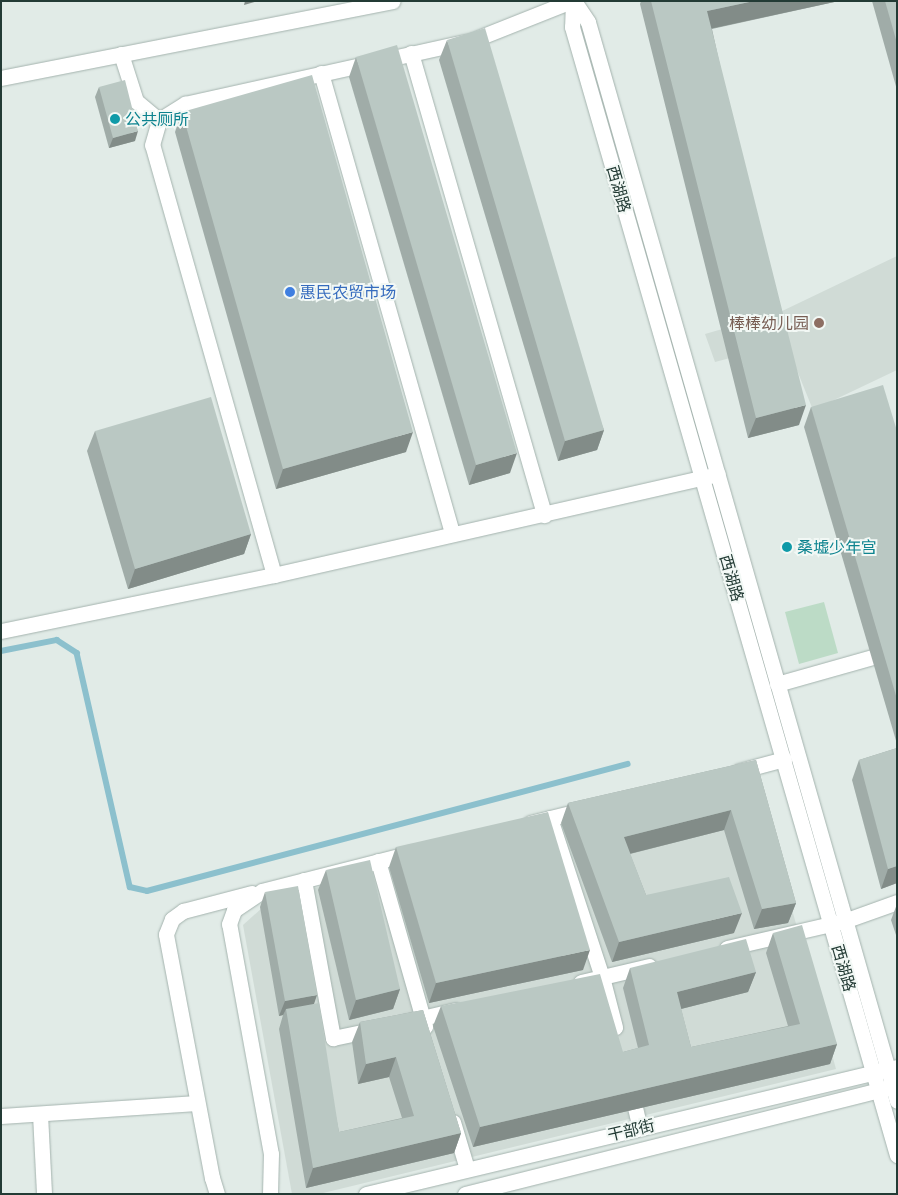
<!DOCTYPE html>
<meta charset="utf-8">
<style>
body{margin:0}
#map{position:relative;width:898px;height:1195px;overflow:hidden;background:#e1ebe7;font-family:"Open Sans","Noto Sans SC",sans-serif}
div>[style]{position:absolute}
.built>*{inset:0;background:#d0dbd6}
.green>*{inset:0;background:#bcdbc6}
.stream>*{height:5.5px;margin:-2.75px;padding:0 2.75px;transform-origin:2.75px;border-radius:2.75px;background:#8cc0cd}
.roads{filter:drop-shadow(0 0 1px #a4b3ae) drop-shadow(0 0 1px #a4b3ae)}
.minor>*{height:15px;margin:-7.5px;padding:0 7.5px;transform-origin:7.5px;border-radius:7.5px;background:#fff}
.secondary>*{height:15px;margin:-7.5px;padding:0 7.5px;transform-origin:7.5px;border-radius:7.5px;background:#fff}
.wall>*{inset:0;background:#a0aca8}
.shaded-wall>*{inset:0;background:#828c88}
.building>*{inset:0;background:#bac8c3}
.dots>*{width:14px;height:14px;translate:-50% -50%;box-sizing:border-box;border:2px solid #f2f8f5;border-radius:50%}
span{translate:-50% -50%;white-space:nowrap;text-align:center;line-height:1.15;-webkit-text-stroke:4px #f2f8f5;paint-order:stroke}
.culture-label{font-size:16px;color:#0d838f}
.left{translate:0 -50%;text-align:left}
.street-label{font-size:16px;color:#233b35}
.shop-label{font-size:16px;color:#366cbe}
.education-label{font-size:16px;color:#785e54}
.right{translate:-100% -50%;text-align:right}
.frame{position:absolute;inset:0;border:2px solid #233b35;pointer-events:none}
</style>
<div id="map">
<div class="built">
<div style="clip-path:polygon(897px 256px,897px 370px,813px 410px,786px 343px,715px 362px,705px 334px,778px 313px)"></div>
<div style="clip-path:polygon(755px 775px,836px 1069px,319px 1194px,292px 1194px,243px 925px,272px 899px)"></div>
</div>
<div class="green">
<div style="clip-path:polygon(824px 602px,838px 653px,799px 664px,785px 612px)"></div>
</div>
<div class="stream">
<div style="left:1px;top:651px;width:57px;rotate:-11.1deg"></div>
<div style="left:57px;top:640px;width:24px;rotate:33deg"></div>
<div style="left:77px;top:653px;width:240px;rotate:77.2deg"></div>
<div style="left:130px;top:887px;width:17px;rotate:13deg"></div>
<div style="left:147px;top:891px;width:497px;rotate:-14.8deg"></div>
</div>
<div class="roads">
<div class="minor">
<div style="left:411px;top:53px;width:481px;rotate:73.9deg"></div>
<div style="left:121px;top:54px;width:49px;rotate:72.3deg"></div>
<div style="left:136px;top:101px;width:30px;rotate:40deg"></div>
<div style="left:321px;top:73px;width:479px;rotate:74.1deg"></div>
<div style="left:1px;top:78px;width:399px;rotate:-11.1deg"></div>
<div style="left:274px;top:575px;width:447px;rotate:-105.8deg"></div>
<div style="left:152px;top:145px;width:26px;rotate:-74deg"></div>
<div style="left:159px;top:120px;width:31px;rotate:-32deg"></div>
<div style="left:185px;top:104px;width:295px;rotate:-12.5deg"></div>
<div style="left:473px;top:40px;width:105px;rotate:-21.7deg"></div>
<div style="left:1px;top:631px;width:279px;rotate:-11.6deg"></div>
<div style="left:274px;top:575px;width:455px;rotate:-12.8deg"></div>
<div style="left:777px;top:684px;width:125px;rotate:-15.8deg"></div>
<div style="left:739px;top:771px;width:47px;rotate:-14.9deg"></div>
<div style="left:550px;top:818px;width:167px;rotate:71.9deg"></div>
<div style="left:602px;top:977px;width:52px;rotate:75.4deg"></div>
<div style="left:530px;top:823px;width:55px;rotate:-13.8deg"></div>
<div style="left:378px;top:861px;width:172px;rotate:74.1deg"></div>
<div style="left:304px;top:880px;width:161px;rotate:79.6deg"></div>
<div style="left:333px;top:1038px;width:44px;rotate:-11.8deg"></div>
<div style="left:727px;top:948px;width:120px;rotate:-13deg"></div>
<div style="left:844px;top:921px;width:56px;rotate:-19.7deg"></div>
<div style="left:581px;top:982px;width:70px;rotate:-13.2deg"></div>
<div style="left:405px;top:1022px;width:52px;rotate:-13.2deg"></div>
<div style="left:631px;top:1090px;width:39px;rotate:77deg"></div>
<div style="left:40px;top:1114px;width:80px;rotate:87.1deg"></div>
<div style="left:1px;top:1116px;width:196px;rotate:-3.8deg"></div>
<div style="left:453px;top:1122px;width:49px;rotate:73.4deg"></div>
<div style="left:217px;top:1194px;width:17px;rotate:-107deg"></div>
<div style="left:212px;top:1178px;width:248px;rotate:-100.7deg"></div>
<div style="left:166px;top:934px;width:16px;rotate:-68deg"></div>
<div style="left:172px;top:919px;width:14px;rotate:-36deg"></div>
<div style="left:183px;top:911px;width:71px;rotate:-14.6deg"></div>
<div style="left:270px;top:1194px;width:40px;rotate:-88.6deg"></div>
<div style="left:271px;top:1154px;width:234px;rotate:-100.3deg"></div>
<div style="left:229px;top:924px;width:15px;rotate:-70deg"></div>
<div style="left:234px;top:910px;width:34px;rotate:-34deg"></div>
<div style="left:262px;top:891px;width:154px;rotate:-14.3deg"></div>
<div style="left:366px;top:1194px;width:546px;rotate:-13.45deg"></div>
<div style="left:465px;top:1194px;width:438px;rotate:-14.1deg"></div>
</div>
<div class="secondary">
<div style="left:573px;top:1px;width:26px;rotate:92deg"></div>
<div style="left:572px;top:27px;width:1174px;rotate:73.93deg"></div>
<div style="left:574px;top:1px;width:25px;rotate:56deg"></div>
<div style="left:588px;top:22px;width:1122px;rotate:74.02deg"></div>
</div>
</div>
<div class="wall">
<div style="clip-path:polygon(641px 1px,839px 1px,712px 29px,799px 425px,748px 438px,640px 4px)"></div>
<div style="clip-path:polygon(872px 1px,897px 1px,897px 90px)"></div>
<div style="clip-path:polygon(447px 40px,604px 430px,597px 450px,558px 461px,439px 60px)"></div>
<div style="clip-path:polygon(356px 57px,510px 473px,469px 485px,349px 77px)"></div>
<div style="clip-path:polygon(99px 87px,135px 141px,109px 148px,95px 97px)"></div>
<div style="clip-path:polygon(182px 112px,406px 452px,276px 489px,175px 132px)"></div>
<div style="clip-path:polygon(811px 407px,897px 431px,897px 744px,804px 427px)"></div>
<div style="clip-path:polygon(95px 431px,251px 534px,244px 554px,128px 589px,87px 451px)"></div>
<div style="clip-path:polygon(897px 748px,897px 883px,881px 889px,852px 780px,859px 760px)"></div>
<div style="clip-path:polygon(756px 760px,796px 903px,788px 923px,754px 929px,724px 830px,630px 854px,646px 895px,734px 933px,612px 962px,561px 823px,568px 803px)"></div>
<div style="clip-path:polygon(396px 847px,583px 970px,429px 1003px,389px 867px)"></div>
<div style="clip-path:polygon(326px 870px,400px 989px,393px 1009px,349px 1020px,318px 890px)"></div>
<div style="clip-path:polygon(265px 892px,314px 1004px,339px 1132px,402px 1118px,389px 1077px,358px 1084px,352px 1042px,360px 1022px,423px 1010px,461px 1133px,454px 1153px,306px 1188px,279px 1029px,283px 1015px,279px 1016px,260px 907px)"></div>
<div style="clip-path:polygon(897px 904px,897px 938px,891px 920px)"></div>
<div style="clip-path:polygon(773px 933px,837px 1044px,830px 1064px,473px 1147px,433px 1026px,441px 1006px,623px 1052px,638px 1048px,623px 988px,630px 968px,756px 972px,748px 992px,681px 1009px,691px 1047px,788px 1026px,766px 953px)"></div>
</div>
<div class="shaded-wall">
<div style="clip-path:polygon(245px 1px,258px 1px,244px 5px)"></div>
<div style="clip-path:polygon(754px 1px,839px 1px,700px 31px,707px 11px)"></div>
<div style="clip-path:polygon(138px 131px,135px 141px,109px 148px,113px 138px)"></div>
<div style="clip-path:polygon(806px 405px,799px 425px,748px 438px,756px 418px)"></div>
<div style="clip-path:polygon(604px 430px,597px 450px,558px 461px,565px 441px)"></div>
<div style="clip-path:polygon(413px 432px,406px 452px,276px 489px,283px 469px)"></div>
<div style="clip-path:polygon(517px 453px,510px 473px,469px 485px,476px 465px)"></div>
<div style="clip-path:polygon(251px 534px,244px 554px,128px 589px,135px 569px)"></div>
<div style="clip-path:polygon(731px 810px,724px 830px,617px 857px,624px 837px)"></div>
<div style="clip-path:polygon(897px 866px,897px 883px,881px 889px,888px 869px)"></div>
<div style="clip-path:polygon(796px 903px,788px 923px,754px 929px,762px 909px)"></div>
<div style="clip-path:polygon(742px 913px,734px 933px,612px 962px,619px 942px)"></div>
<div style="clip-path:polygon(590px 950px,583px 970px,429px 1003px,436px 983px)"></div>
<div style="clip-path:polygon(756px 972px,748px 992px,669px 1012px,677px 992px)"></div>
<div style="clip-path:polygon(400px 989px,393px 1009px,349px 1020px,356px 1000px)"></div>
<div style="clip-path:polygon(317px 995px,312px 1010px,286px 1009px,283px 1015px,279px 1016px,285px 1001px)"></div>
<div style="clip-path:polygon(837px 1044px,830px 1064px,473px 1147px,480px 1127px)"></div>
<div style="clip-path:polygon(396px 1057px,389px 1077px,358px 1084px,366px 1064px)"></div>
<div style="clip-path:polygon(461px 1133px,454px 1153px,306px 1188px,313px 1168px)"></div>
</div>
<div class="building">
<div style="clip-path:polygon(651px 1px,754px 1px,707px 11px,806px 405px,756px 418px)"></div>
<div style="clip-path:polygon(885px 1px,897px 1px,897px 43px)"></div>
<div style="clip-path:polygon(485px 28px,604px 430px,565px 441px,447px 40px)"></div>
<div style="clip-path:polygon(397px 45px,517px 453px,476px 465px,356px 57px)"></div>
<div style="clip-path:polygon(312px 75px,413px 432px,283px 469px,182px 112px)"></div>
<div style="clip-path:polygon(125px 80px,138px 131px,113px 138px,99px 87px)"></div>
<div style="clip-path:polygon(883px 385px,897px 431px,897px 699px,811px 407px)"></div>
<div style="clip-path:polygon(211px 397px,251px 534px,135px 569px,95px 431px)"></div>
<div style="clip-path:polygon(897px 748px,897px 866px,888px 869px,859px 760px)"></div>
<div style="clip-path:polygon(756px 760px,796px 903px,762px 909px,731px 810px,624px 837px,646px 895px,729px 877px,742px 913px,619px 942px,568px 803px)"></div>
<div style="clip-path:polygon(548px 812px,590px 950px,436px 983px,396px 847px)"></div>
<div style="clip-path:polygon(370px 860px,400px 989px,356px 1000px,326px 870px)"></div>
<div style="clip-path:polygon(298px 886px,317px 995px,285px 1001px,265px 892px)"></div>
<div style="clip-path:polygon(802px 925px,837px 1044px,480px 1127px,441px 1006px,600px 974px,623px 1052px,649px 1045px,630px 968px,746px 939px,756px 972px,677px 992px,691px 1047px,800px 1024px,773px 933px)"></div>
<div style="clip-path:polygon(319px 1003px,339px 1132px,414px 1116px,396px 1057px,366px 1064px,360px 1022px,423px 1010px,461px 1133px,313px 1168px,286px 1009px)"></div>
</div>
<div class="dots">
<div style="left:115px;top:119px;background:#0f9aa8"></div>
<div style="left:290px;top:292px;background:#3f7fe0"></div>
<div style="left:819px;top:323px;background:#8d6e63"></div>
<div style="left:787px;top:547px;background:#0f9aa8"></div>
</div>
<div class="culture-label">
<span class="left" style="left:125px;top:119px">公共厕所</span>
<span class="left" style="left:797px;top:547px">桑墟少年宫</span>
</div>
<div class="street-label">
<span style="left:619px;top:189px;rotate:74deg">西湖路</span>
<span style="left:732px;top:578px;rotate:74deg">西湖路</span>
<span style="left:844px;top:968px;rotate:74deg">西湖路</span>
<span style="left:631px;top:1130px;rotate:-13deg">干部街</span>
</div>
<div class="shop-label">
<span class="left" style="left:300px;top:292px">惠民农贸市场</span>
</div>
<div class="education-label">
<span class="right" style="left:809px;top:323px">棒棒幼儿园</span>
</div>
<div class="frame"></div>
</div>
